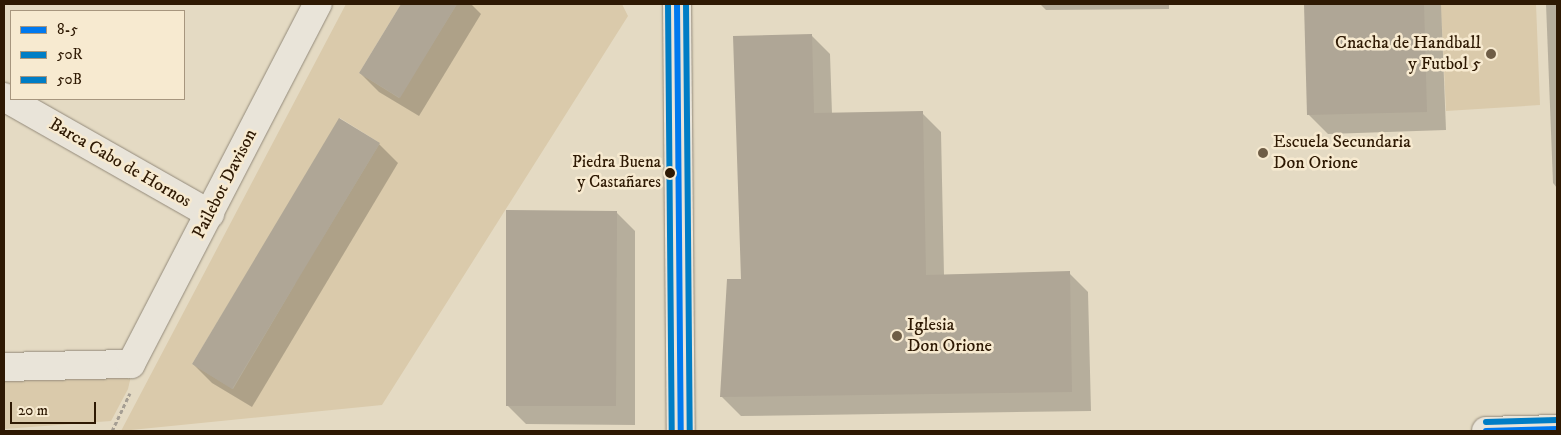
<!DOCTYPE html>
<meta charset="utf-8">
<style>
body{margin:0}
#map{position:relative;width:1561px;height:435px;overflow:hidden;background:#e4dac3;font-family:"IM FELL DW Pica",serif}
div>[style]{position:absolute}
.green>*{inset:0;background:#dacaab}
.shadow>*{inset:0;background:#0003}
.building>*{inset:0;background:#afa696}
.path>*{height:3px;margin-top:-1.5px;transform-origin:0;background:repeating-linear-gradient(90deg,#a59e93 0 4px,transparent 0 6.5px)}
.roads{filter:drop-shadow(0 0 1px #938a7a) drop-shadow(0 0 1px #938a7a)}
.street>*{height:28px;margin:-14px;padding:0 14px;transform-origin:14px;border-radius:14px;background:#e9e4d9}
.secondary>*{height:28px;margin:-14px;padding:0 14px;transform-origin:14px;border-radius:14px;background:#e9e4d9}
.bus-1>*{height:6px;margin:-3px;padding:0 3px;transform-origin:3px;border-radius:3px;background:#0079ef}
.bus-2>*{height:6px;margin:-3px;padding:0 3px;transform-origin:3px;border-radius:3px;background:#007dc5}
.bus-3>*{height:6px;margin:-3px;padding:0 3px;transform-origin:3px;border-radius:3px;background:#007dc5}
.dots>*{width:14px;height:14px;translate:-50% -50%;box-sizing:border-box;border:2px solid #f7ead0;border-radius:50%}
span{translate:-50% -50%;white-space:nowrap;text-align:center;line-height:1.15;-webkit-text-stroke:5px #f7ead0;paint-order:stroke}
.bus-label{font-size:17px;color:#2e1903}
.right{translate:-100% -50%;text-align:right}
.poi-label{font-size:18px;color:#2e1903}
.left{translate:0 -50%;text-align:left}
.street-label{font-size:18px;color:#2e1903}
.frame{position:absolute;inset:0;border:5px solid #2e1903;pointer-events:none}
.legend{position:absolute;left:10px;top:10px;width:175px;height:90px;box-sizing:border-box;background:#f7ead0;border:1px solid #a7967e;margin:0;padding:6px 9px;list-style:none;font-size:15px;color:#2e1903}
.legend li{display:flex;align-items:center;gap:10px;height:25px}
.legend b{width:25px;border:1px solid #a7967e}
.scale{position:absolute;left:10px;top:402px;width:86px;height:22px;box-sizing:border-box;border:2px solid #2e1903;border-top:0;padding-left:6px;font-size:15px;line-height:18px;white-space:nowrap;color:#2e1903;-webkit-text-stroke:4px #f7ead0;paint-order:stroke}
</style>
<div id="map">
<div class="green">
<div style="clip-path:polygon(evenodd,346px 4px,401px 4px,359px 73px,399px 98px,457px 4px,622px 4px,628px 16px,382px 405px,121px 431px,346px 4px,340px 118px,380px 143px,317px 247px,340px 118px,346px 4px,255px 260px,295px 284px,233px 389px,192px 364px,255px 260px)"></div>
<div style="clip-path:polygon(1441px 4px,1536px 4px,1540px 105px,1446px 111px)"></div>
<div style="clip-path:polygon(4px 372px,131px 376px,128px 389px,111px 421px,4px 429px)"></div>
</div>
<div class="shadow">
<div style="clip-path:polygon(402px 4px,471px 4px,481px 14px,419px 116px,379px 92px,360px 73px)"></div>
<div style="clip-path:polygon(1040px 4px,1169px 4px,1169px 9px,1046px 10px)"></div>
<div style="clip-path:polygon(1305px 4px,1441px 4px,1446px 130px,1328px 134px,1309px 115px)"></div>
<div style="clip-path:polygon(1546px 4px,1557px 4px,1557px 188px,1553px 183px)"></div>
<div style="clip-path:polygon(811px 35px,830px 54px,832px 114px,922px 113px,941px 132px,944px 275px,1069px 273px,1088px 292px,1091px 411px,741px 416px,722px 397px,742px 280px)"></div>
<div style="clip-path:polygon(340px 120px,379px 144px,398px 163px,252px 407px,212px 383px,193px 364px)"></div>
<div style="clip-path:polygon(616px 212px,635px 231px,635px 425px,526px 424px,507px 405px)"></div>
</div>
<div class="building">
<div style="clip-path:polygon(401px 4px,457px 4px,400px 98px,359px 73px)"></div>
<div style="clip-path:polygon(1304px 4px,1424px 4px,1427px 112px,1307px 115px)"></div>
<div style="clip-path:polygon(812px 34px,814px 113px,923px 111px,926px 275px,1070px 271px,1072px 392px,720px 397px,727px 279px,741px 279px,733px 36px)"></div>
<div style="clip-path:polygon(339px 118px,380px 143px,232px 389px,192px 364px)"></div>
<div style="clip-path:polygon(506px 210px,617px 211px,616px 406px,506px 406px)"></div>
</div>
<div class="path">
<div style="left:112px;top:431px;width:42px;rotate:-64.7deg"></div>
</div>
<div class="roads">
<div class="street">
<div style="left:4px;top:97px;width:237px;rotate:29.6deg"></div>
<div style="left:4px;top:367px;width:127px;rotate:-1.4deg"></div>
<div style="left:131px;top:364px;width:406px;rotate:-62.6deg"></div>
</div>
<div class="secondary">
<div style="left:677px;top:4px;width:427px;rotate:89.5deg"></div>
<div style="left:1486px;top:431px;width:71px;rotate:-1.6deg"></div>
</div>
</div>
<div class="bus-1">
<div style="left:677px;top:4px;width:427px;rotate:89.5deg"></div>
<div style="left:1486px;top:431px;width:71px;rotate:-1.6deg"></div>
</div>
<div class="bus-2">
<div style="left:668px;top:4px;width:427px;rotate:89.5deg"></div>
</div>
<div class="bus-3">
<div style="left:686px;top:4px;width:427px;rotate:89.5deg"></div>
<div style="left:1486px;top:422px;width:71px;rotate:-1.6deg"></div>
</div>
<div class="dots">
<div style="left:1491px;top:54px;background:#6e5d46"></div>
<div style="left:1263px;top:153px;background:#6e5d46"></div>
<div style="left:670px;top:173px;background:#2e1903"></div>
<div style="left:897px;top:336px;background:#6e5d46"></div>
</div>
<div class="bus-label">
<span class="right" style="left:661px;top:173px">Piedra Buena<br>y Castañares</span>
</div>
<div class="poi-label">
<span class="right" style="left:1481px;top:54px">Cnacha de Handball<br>y Futbol 5</span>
<span class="left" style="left:1273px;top:153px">Escuela Secundaria<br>Don Orione</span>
<span class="left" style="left:907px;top:336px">Iglesia<br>Don Orione</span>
</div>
<div class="street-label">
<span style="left:120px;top:163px;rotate:30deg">Barca Cabo de Hornos</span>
<span style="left:225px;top:184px;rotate:-63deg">Pailebot Davison</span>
</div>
<div class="frame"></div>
<ul class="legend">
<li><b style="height:6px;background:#0079ef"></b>8-5</li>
<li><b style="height:6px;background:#007dc5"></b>50R</li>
<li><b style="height:6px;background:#007dc5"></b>50B</li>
</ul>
<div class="scale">20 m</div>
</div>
